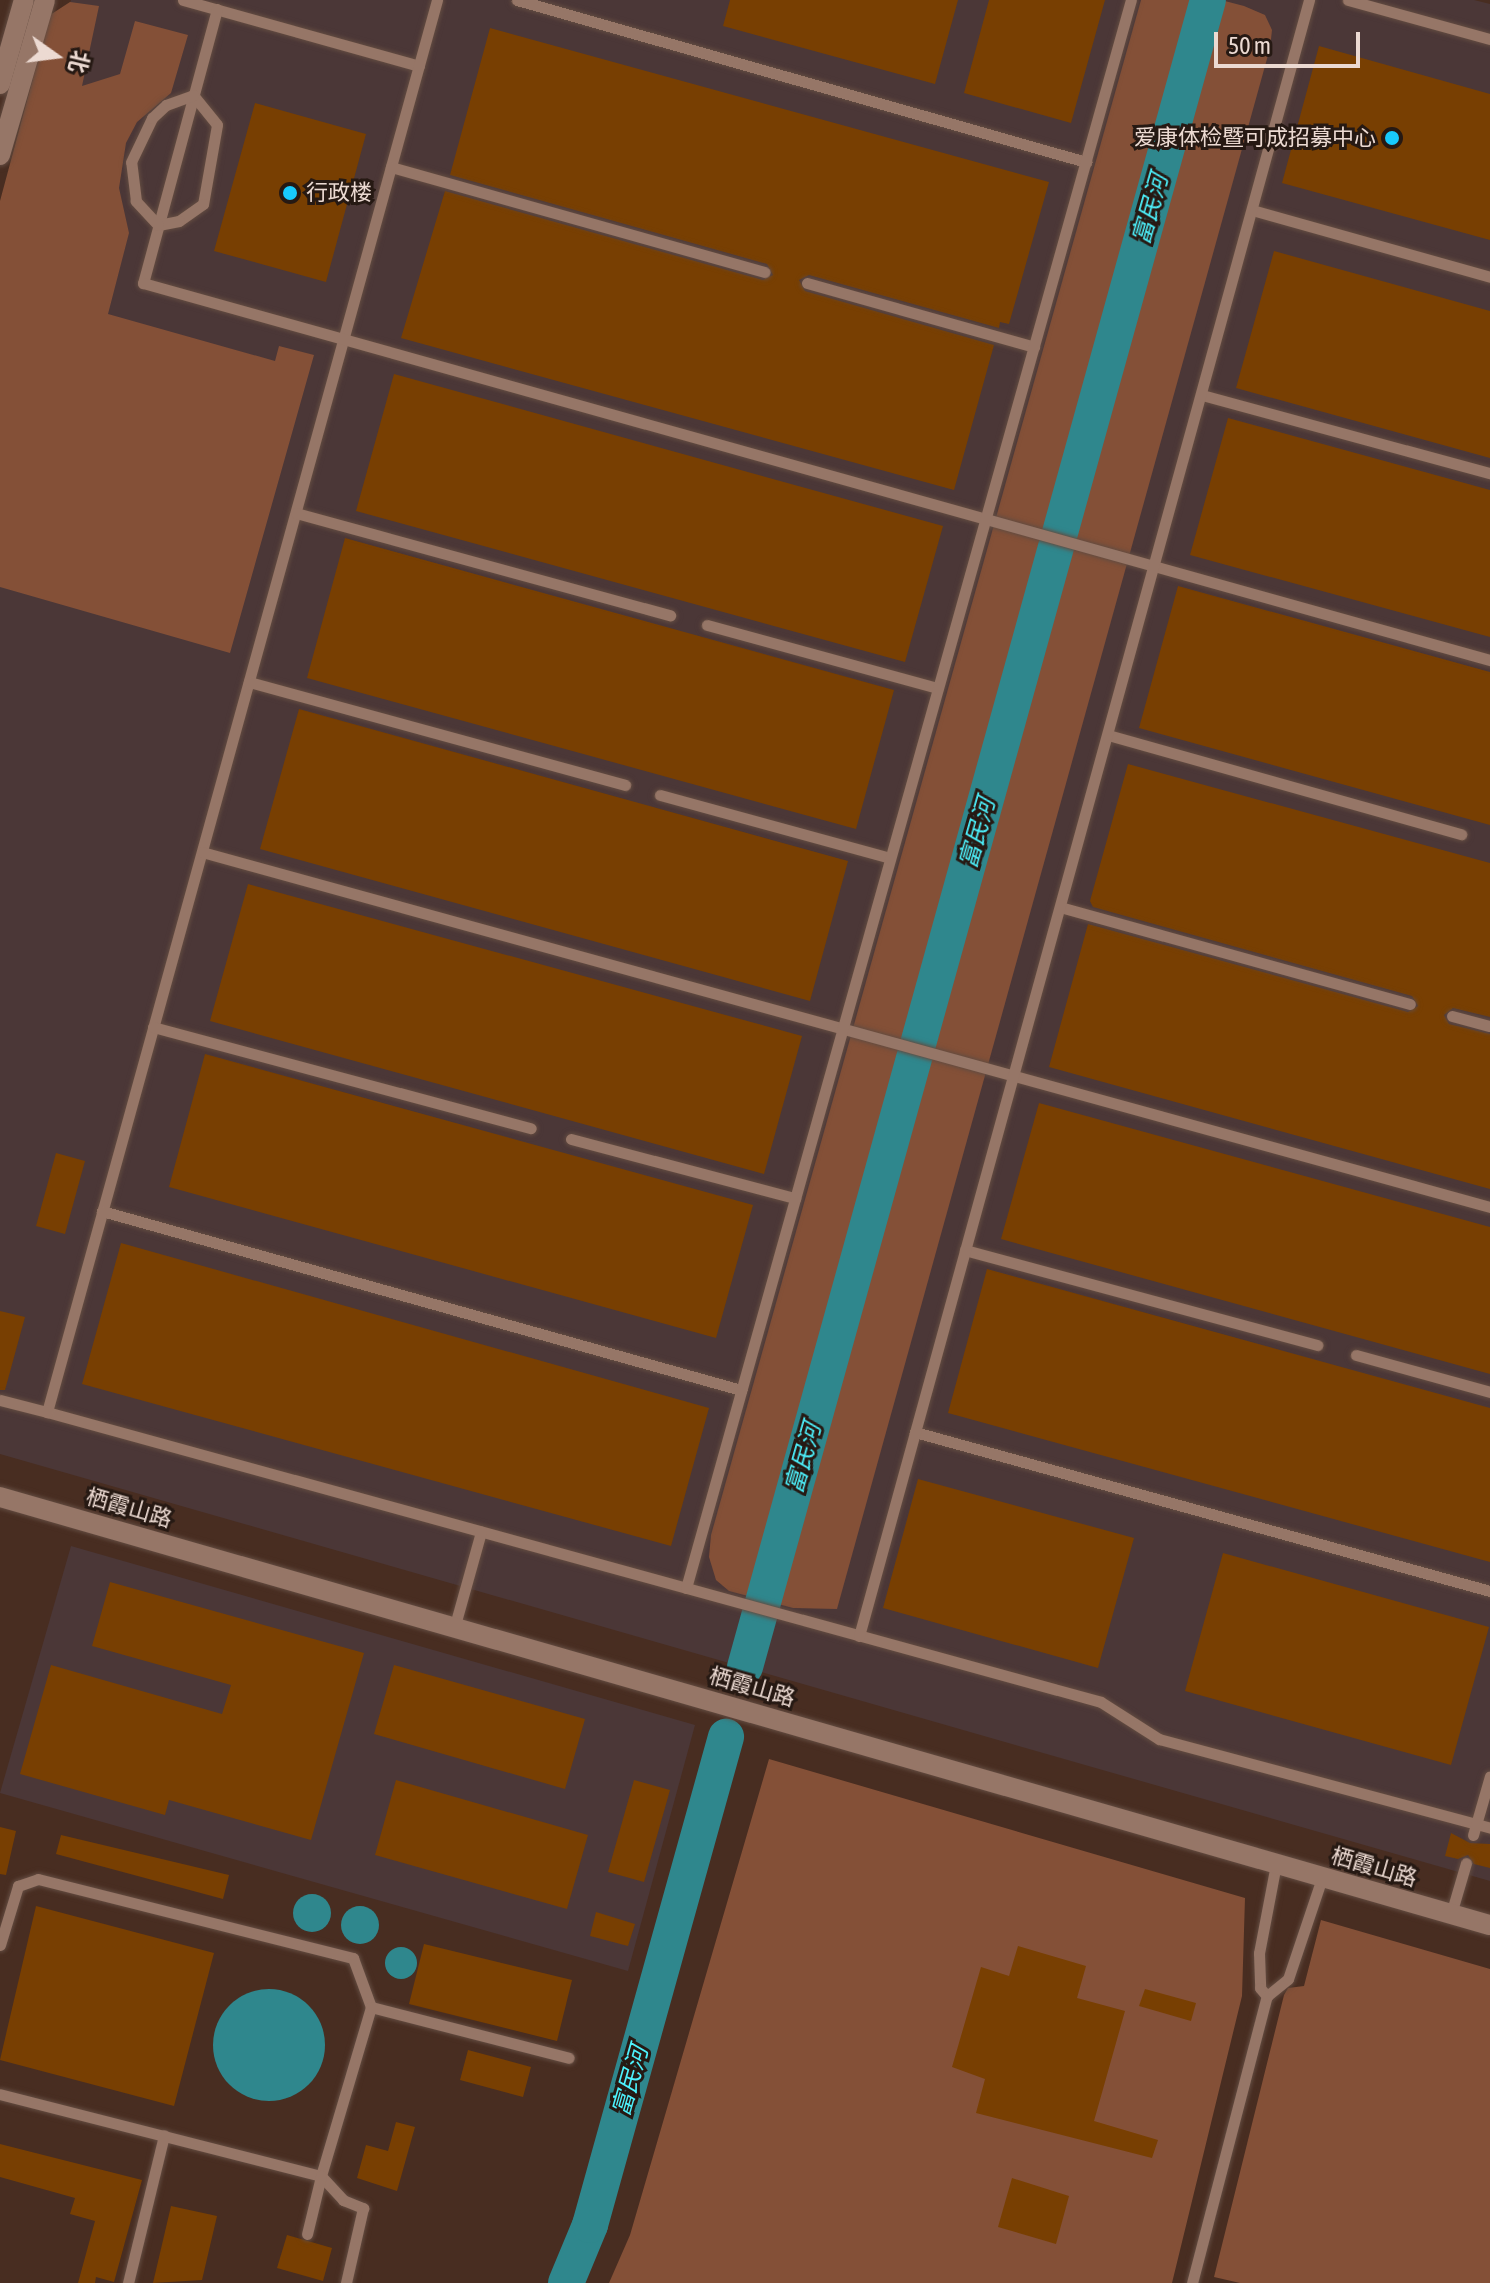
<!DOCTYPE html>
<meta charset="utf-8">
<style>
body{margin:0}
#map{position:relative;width:1490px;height:2283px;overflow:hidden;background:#482d21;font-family:"Asap Condensed","Noto Sans SC",sans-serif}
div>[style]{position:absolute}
.industrial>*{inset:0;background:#4b3737}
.green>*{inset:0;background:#845037}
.water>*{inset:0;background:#2f878d}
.round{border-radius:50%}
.river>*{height:36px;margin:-18px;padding:0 18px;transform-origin:18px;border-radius:18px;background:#2f878d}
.building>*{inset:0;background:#783f02}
.roads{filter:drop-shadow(0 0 2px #634c41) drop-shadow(0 0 2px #634c41)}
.service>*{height:11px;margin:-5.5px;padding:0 5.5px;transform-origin:5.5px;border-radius:5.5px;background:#967667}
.tertiary>*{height:20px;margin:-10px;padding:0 10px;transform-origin:10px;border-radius:10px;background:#967667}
.secondary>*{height:20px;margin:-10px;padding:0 10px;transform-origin:10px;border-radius:10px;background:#967667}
.dots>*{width:22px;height:22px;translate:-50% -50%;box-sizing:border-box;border:4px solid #261913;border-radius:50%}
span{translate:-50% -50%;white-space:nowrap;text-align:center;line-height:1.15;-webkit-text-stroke:6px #261913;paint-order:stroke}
.poi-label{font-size:22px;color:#ecdad2}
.right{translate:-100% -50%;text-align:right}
.left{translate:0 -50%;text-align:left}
.street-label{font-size:22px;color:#ecdad2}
.water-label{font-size:24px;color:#4df1fc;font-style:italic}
.north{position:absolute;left:16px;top:16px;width:80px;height:80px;-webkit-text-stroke:6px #261913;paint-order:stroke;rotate:104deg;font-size:22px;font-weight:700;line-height:32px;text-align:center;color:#ecdad2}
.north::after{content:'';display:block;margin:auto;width:28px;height:36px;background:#ecdad2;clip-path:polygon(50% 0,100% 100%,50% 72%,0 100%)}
.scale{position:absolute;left:1214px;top:32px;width:146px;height:36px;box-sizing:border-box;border:4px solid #ecdad2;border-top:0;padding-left:10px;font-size:24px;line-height:28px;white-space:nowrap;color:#ecdad2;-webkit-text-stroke:6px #261913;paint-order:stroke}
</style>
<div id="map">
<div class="industrial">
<div style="clip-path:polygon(71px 0,1474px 0,1490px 4px,1490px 1881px,0 1454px,0 250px)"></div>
<div style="clip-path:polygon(71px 1546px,695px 1725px,628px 1971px,0 1793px)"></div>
</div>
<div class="green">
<div style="clip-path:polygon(1141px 0,1221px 0,1244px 6px,1265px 15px,1272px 30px,1270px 48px,837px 1609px,793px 1608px,729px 1591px,716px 1580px,709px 1557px,711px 1535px)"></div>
<div style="clip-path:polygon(70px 2px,99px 6px,82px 86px,120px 74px,135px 21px,188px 35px,171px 93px,137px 122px,126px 143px,119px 188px,129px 233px,108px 314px,275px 361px,279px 346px,314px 355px,230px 653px,0 587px,0 201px,50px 15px)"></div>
<div style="clip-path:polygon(769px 1759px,1245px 1898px,1242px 1996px,1172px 2283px,609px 2283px,630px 2235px)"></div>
<div style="clip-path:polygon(1321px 1920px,1490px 1969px,1490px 2283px,1240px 2283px,1214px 2277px,1284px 1995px,1288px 1988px,1304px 1986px)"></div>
</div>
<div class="water">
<div class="round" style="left:293px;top:1894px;width:38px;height:38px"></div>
<div class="round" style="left:341px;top:1906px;width:38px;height:38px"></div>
<div class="round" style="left:385px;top:1947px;width:32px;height:32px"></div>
<div class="round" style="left:213px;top:1989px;width:112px;height:112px"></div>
</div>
<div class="river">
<div style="left:745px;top:1667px;width:1730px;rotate:-74.48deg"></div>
<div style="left:566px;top:2283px;width:63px;rotate:-67.5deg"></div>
<div style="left:590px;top:2225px;width:507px;rotate:-74.43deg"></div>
</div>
<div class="building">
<div style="clip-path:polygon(730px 0,958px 0,935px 84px,723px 26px)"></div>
<div style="clip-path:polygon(989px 0,1105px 0,1071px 123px,964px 93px)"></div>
<div style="clip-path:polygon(490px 28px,1049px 182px,1009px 324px,1000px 322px,999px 328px,809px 275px,799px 280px,805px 291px,994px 345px,954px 490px,401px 338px,445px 191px,763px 280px,773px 275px,767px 264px,450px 175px)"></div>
<div style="clip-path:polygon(1319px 46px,1490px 94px,1490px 240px,1282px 183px)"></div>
<div style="clip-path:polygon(255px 103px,366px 134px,326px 282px,214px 251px)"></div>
<div style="clip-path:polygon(1274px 251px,1490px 311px,1490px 458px,1236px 388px)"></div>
<div style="clip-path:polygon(394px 374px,943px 526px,905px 662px,356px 511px)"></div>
<div style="clip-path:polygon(1228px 418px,1490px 490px,1490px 637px,1190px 555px)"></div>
<div style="clip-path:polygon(345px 538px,894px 690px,856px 829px,307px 678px)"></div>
<div style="clip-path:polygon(1178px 586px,1490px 672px,1490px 825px,1139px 728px)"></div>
<div style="clip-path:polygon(299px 709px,848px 861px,810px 1001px,260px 849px)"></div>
<div style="clip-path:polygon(1128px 764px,1490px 863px,1490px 1017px,1453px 1008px,1444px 1015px,1449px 1024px,1490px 1034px,1490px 1189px,1049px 1067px,1088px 924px,1408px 1012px,1418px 1006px,1412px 996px,1093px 907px,1090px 901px)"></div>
<div style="clip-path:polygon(248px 884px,802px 1036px,764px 1174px,210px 1021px)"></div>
<div style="clip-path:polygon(205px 1054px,753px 1205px,716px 1338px,169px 1187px)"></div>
<div style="clip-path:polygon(1039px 1103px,1490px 1227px,1490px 1374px,1001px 1239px)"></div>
<div style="clip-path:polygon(56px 1153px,85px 1161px,65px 1234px,36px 1226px)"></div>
<div style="clip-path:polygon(121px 1243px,709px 1408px,671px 1546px,82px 1384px)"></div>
<div style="clip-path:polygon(987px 1269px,1490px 1408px,1490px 1562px,948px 1413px)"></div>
<div style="clip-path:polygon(0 1311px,25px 1317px,5px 1390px,0 1390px)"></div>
<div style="clip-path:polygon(918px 1479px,1134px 1538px,1098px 1668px,883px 1608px)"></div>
<div style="clip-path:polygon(1223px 1553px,1489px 1627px,1451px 1765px,1185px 1691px)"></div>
<div style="clip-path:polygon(110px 1582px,364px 1653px,311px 1840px,169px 1800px,165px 1815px,20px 1774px,51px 1665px,222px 1714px,231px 1685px,92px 1646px)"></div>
<div style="clip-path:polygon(394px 1665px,585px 1719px,565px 1789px,374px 1734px)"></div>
<div style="clip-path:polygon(396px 1780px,588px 1835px,567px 1909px,375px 1855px)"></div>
<div style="clip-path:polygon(634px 1780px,670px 1790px,644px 1882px,608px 1872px)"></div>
<div style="clip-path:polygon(0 1827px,16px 1831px,6px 1875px,0 1874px)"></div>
<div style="clip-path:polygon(1451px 1833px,1470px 1843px,1490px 1844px,1490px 1868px,1474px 1864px,1468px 1855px,1458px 1859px,1445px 1856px)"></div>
<div style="clip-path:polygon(61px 1835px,229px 1875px,223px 1899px,56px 1854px)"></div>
<div style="clip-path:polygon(36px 1906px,214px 1953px,174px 2106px,0 2060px)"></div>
<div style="clip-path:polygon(596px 1912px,635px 1924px,628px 1946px,590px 1936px)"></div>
<div style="clip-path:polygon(424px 1944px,572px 1980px,557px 2041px,409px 2004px)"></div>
<div style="clip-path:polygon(1018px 1946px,1086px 1966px,1077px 1998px,1125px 2011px,1094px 2121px,1158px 2140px,1152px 2158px,976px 2113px,985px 2079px,952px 2067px,981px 1967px,1009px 1976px)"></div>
<div style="clip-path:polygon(1145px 1989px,1196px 2003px,1191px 2021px,1139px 2006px)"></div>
<div style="clip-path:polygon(468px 2050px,531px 2067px,523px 2097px,460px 2080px)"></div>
<div style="clip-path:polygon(396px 2122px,415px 2127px,397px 2191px,357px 2178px,366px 2145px,388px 2151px)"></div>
<div style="clip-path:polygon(0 2144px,142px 2180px,114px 2282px,96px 2277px,95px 2283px,78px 2283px,95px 2221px,70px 2214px,75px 2198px,0 2177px)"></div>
<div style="clip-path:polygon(1012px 2178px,1069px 2196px,1056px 2244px,998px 2227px)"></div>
<div style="clip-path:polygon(171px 2206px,217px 2216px,202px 2280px,153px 2283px)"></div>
<div style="clip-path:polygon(287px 2235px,332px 2248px,323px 2281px,277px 2268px)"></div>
</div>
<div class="roads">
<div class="service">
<div style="left:183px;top:0;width:245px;rotate:15.6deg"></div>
<div style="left:437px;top:0;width:1465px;rotate:105.44deg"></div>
<div style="left:47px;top:1412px;width:1093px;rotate:15.38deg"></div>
<div style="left:1101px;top:1702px;width:69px;rotate:32.5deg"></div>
<div style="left:1159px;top:1739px;width:343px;rotate:15deg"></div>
<div style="left:517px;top:0;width:592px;rotate:15.89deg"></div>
<div style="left:1348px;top:0;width:147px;rotate:15.4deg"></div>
<div style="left:217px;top:9px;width:284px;rotate:105.1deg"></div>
<div style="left:143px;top:283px;width:1399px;rotate:15.64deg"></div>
<div style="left:193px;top:95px;width:38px;rotate:51deg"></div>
<div style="left:217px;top:125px;width:80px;rotate:100deg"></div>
<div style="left:203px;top:204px;width:29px;rotate:145deg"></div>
<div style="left:179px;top:221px;width:21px;rotate:169deg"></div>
<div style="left:158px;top:225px;width:33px;rotate:-133deg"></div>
<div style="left:136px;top:201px;width:39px;rotate:-97deg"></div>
<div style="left:131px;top:162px;width:49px;rotate:-64.5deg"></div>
<div style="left:152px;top:118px;width:19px;rotate:-43deg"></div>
<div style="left:166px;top:105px;width:29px;rotate:-20deg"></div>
<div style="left:391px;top:167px;width:388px;rotate:15.7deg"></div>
<div style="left:1252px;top:210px;width:247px;rotate:15.7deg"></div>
<div style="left:807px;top:283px;width:236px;rotate:15.7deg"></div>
<div style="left:1202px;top:395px;width:298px;rotate:15.2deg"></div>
<div style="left:296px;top:513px;width:388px;rotate:15.3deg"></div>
<div style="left:707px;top:625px;width:239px;rotate:15.3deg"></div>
<div style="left:249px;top:682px;width:390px;rotate:15.3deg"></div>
<div style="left:1108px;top:735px;width:367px;rotate:15.7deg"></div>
<div style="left:660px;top:795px;width:238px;rotate:15.3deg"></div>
<div style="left:202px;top:852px;width:1336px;rotate:15.41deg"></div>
<div style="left:1060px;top:907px;width:363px;rotate:15.5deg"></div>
<div style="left:1452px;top:1016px;width:39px;rotate:15deg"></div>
<div style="left:153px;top:1027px;width:391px;rotate:15deg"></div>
<div style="left:571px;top:1139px;width:232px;rotate:14.8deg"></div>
<div style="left:102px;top:1211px;width:664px;rotate:15.65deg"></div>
<div style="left:965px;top:1250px;width:365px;rotate:15.1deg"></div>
<div style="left:1356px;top:1355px;width:139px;rotate:15.4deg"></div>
<div style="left:0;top:1400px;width:49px;rotate:14.3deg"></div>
<div style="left:915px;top:1432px;width:597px;rotate:15.46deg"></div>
<div style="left:686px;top:1588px;width:1649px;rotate:-74.35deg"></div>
<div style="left:455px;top:1625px;width:97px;rotate:-74.4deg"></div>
<div style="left:859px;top:1636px;width:1697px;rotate:-74.62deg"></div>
<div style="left:1473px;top:1835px;width:61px;rotate:-73.9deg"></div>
<div style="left:1276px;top:1864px;width:91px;rotate:100.8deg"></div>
<div style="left:1259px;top:1953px;width:35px;rotate:88deg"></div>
<div style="left:1260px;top:1988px;width:11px;rotate:49deg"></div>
<div style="left:1267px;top:1996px;width:27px;rotate:-39deg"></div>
<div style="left:1288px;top:1979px;width:107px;rotate:-71.4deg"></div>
<div style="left:1451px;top:1914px;width:53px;rotate:-73.6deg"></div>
<div style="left:0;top:1945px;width:62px;rotate:-73deg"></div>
<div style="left:18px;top:1886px;width:21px;rotate:-19deg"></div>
<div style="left:38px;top:1879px;width:325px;rotate:14.1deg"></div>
<div style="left:353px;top:1958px;width:52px;rotate:69.8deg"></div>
<div style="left:371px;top:2007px;width:176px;rotate:106.5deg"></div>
<div style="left:321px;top:2176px;width:331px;rotate:-165.7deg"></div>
<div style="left:371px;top:2007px;width:204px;rotate:14.4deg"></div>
<div style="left:321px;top:2176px;width:33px;rotate:47deg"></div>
<div style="left:343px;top:2200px;width:22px;rotate:22deg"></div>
<div style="left:363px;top:2208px;width:77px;rotate:102.8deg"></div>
<div style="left:307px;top:2234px;width:60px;rotate:-76.4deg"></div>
<div style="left:128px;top:2283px;width:152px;rotate:-76.3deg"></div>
<div style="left:1192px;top:2283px;width:297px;rotate:-75.4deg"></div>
</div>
<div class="tertiary">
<div style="left:0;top:1497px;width:1550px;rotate:16.03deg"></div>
</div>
<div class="secondary">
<div style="left:0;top:84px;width:87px;rotate:-74.1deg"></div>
<div style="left:0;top:155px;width:161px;rotate:-73.8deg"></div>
</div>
</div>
<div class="dots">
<div style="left:1392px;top:138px;background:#18cafc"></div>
<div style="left:290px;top:193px;background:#18cafc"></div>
</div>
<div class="poi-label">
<span class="right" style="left:1376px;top:138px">爱康体检暨可成招募中心</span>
<span class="left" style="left:306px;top:193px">行政楼</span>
</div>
<div class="street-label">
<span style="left:129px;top:1508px;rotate:16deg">栖霞山路</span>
<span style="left:752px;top:1687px;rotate:16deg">栖霞山路</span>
<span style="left:1374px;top:1867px;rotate:16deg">栖霞山路</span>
</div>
<div class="water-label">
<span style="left:1150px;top:209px;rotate:-74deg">富民河</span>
<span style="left:977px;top:833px;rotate:-74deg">富民河</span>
<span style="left:803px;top:1458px;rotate:-74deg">富民河</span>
<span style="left:630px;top:2081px;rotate:-74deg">富民河</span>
</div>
<div class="north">北</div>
<div class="scale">50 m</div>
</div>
